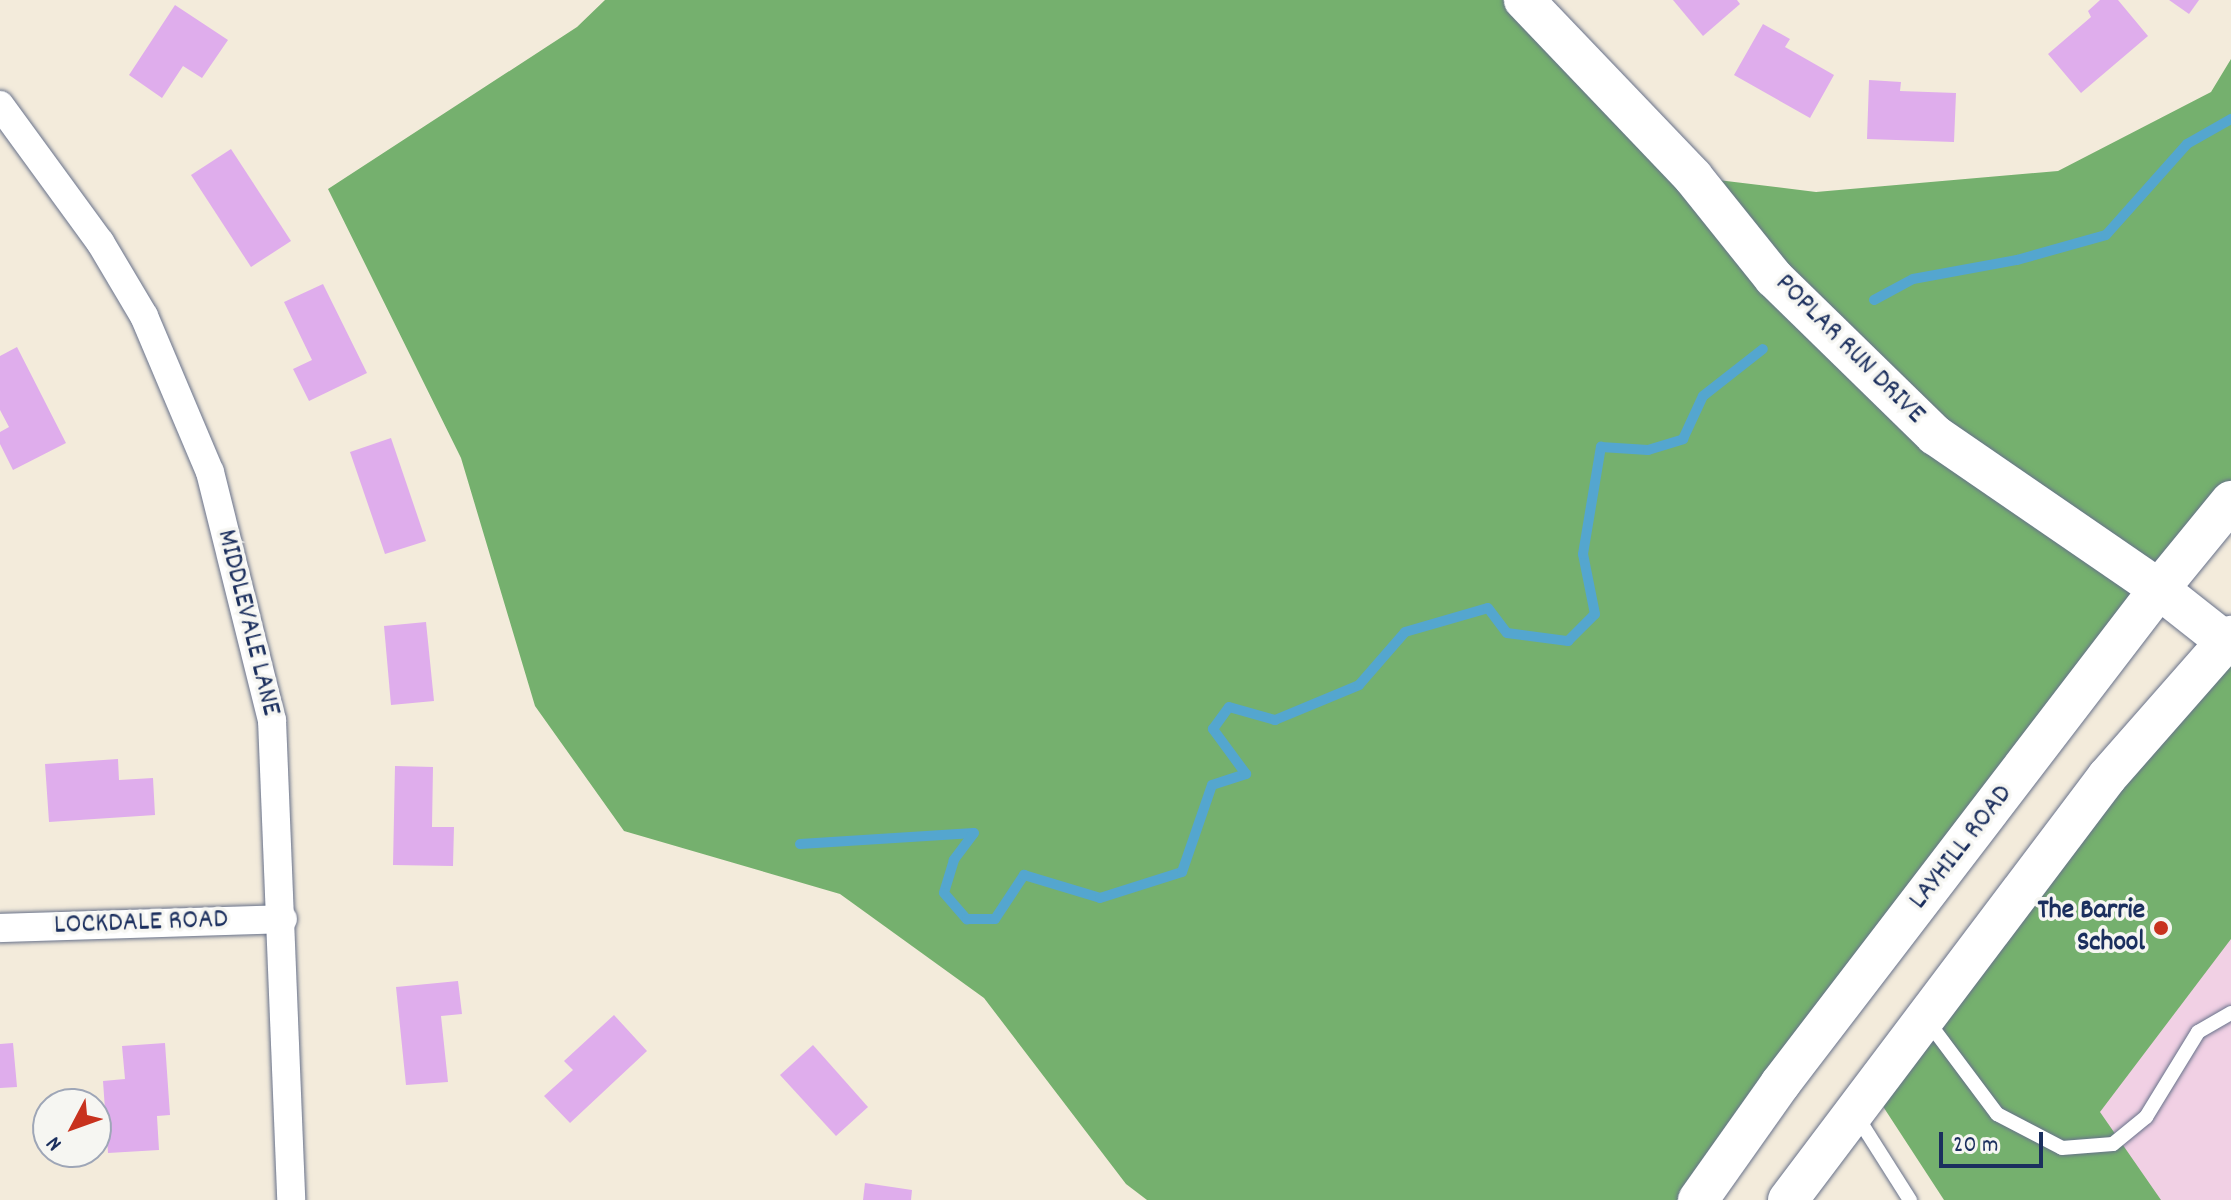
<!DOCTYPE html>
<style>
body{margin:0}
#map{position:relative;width:2231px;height:1200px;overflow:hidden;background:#f3ebdb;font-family:Dekko,sans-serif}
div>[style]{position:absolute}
.built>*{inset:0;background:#f1d0e4}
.forest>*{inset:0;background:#75b06e}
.stream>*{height:10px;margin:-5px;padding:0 5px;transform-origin:5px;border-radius:5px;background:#54a6cf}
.building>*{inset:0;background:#dfadec}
.roads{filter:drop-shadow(0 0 2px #67718a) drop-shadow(0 0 2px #67718a)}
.lane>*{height:14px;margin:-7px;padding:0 7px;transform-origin:7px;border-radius:7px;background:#fff}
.street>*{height:28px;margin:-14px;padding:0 14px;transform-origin:14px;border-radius:14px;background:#fff}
.secondary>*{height:40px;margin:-20px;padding:0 20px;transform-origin:20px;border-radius:20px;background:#fff}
.dots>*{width:22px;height:22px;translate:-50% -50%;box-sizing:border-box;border:4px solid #f6f6f2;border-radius:50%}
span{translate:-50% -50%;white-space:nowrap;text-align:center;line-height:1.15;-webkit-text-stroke:7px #f6f6f2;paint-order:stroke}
.street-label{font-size:28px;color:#1b2f5e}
.poi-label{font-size:28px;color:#1b2f5e;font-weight:700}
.right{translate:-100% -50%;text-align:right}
.north{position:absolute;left:32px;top:1088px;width:80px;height:80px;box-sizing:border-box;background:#f6f6f2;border:2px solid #9ea6b7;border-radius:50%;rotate:229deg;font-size:22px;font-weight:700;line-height:32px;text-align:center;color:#1b2f5e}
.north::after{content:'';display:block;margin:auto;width:28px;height:36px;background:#c8321e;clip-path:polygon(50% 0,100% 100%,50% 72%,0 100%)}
.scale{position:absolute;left:1939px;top:1132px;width:104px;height:36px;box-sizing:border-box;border:4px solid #1b2f5e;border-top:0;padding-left:10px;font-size:24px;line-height:28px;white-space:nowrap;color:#1b2f5e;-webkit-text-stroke:6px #f6f6f2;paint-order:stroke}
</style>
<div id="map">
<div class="built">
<div style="clip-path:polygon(2231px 747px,2231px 1200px,2006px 1200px)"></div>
</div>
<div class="forest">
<div style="clip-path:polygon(605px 0,1524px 0,1693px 177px,1816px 192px,2058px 171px,2211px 92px,2231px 59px,2231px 501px,1705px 1200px,1147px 1200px,1126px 1184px,984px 998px,840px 894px,624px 831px,535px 706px,461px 458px,328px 189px,577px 27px)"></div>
<div style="clip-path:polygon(2231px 646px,2231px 939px,2100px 1112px,2161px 1200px,1944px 1200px,1871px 1088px)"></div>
</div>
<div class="stream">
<div style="left:1874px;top:300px;width:44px;rotate:-28.3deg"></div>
<div style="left:1913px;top:279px;width:106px;rotate:-10.4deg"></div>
<div style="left:2017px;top:260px;width:92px;rotate:-15.7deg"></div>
<div style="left:2106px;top:235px;width:122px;rotate:-48.3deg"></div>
<div style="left:2187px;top:144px;width:51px;rotate:-29.6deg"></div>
<div style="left:800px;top:844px;width:174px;rotate:-3.6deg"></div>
<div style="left:974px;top:833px;width:34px;rotate:127deg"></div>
<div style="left:954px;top:860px;width:34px;rotate:107deg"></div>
<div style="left:944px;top:893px;width:35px;rotate:49deg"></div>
<div style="left:967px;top:919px;width:28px"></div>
<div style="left:995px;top:919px;width:53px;rotate:-56.6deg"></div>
<div style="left:1024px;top:875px;width:79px;rotate:16.8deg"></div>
<div style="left:1100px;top:898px;width:86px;rotate:-17.6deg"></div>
<div style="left:1182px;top:872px;width:92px;rotate:-71deg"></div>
<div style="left:1212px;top:785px;width:36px;rotate:-18deg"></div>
<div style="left:1246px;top:774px;width:56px;rotate:-126.3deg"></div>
<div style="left:1213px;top:729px;width:27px;rotate:-54deg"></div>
<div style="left:1229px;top:707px;width:48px;rotate:15.8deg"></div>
<div style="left:1275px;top:720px;width:91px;rotate:-22.6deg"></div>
<div style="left:1359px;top:685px;width:70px;rotate:-49deg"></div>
<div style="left:1405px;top:632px;width:86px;rotate:-16.1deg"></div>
<div style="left:1488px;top:608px;width:31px;rotate:53deg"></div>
<div style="left:1507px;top:633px;width:62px;rotate:7.5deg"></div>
<div style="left:1568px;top:641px;width:38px;rotate:-45deg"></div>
<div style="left:1595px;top:614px;width:61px;rotate:-101.3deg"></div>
<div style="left:1583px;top:554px;width:109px;rotate:-80.5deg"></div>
<div style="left:1601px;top:447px;width:47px;rotate:3.7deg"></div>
<div style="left:1648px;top:450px;width:37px;rotate:-17deg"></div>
<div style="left:1683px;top:439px;width:47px;rotate:-65.1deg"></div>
<div style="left:1703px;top:396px;width:76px;rotate:-38.1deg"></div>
</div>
<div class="building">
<div style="clip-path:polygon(1673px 0,1737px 0,1740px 4px,1703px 36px)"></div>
<div style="clip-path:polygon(2100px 0,2118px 0,2148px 36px,2081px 93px,2048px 54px,2091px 17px,2088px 11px)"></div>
<div style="clip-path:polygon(2169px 0,2199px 0,2189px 14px)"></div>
<div style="clip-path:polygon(175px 5px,228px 40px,202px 78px,183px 66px,162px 98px,129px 75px)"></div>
<div style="clip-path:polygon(1763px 24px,1790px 39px,1785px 47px,1834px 75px,1810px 118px,1734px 75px)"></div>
<div style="clip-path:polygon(1869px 80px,1901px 82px,1900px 91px,1956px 93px,1954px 142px,1867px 139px)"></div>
<div style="clip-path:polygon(231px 149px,291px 241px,251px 267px,191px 175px)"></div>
<div style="clip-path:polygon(323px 284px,367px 373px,309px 401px,293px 369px,312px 360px,284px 302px)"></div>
<div style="clip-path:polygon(17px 347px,66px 443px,13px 470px,0 444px,0 432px,9px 427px,0 410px,0 356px)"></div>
<div style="clip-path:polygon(391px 438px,426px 541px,385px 554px,350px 452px)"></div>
<div style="clip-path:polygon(426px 622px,434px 701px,391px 705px,384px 626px)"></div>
<div style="clip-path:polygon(118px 759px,119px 780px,153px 778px,155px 815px,49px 822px,45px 764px)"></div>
<div style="clip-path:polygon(395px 766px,433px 767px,432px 827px,454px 827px,453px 866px,393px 865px)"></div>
<div style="clip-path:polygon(458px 981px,462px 1014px,441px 1016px,448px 1082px,406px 1085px,396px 987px)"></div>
<div style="clip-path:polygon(614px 1015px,647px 1051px,570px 1123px,544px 1096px,573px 1070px,564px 1061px)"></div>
<div style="clip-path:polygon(13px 1043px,17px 1087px,0 1088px,0 1044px)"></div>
<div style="clip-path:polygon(165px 1043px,170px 1115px,157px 1116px,159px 1150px,108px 1153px,103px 1081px,125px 1079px,122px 1046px)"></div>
<div style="clip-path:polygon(813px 1045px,868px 1107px,836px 1136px,780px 1075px)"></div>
<div style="clip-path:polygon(865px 1183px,912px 1190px,911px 1200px,863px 1200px)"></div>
</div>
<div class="roads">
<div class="lane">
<div style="left:1926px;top:1019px;width:119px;rotate:53.2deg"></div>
<div style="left:1997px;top:1114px;width:73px;rotate:27.6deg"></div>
<div style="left:2062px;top:1148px;width:51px;rotate:-4.5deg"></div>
<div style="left:2113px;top:1144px;width:43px;rotate:-39.3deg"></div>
<div style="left:2146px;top:1117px;width:100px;rotate:-58.5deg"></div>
<div style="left:2198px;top:1032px;width:38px;rotate:-30deg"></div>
<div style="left:1856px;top:1115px;width:101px;rotate:57.6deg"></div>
</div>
<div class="street">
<div style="left:0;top:105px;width:170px;rotate:53.9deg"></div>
<div style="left:100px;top:242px;width:86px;rotate:59.3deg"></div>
<div style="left:144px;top:316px;width:169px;rotate:67.1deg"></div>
<div style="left:210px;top:472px;width:256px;rotate:76deg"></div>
<div style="left:272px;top:720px;width:480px;rotate:87.7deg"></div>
<div style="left:0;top:928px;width:283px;rotate:-1.8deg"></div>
</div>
<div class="secondary">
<div style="left:1524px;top:0;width:245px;rotate:46.3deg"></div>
<div style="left:1693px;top:177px;width:129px;rotate:51.3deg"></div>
<div style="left:1774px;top:278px;width:225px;rotate:44.3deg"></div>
<div style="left:1935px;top:435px;width:272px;rotate:34.5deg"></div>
<div style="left:2159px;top:589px;width:85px;rotate:38.3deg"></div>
<div style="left:1698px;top:1200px;width:142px;rotate:-54.7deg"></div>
<div style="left:1780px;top:1084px;width:623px;rotate:-52.56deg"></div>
<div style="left:2159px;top:589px;width:114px;rotate:-50.7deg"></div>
<div style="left:1788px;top:1200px;width:530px;rotate:-52.98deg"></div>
<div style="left:2107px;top:777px;width:188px;rotate:-48.7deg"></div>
</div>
</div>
<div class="dots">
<div style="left:2161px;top:928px;background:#c8321e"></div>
</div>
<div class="street-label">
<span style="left:1849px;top:350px;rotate:45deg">POPLAR RUN DRIVE</span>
<span style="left:247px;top:623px;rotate:76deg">MIDDLEVALE LANE</span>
<span style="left:1962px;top:848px;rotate:-52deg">LAYHILL ROAD</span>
<span style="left:141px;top:924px;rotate:-2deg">LOCKDALE ROAD</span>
</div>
<div class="poi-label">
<span class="right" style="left:2145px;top:928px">The Barrie<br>School</span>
</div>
<div class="north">N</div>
<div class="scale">20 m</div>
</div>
